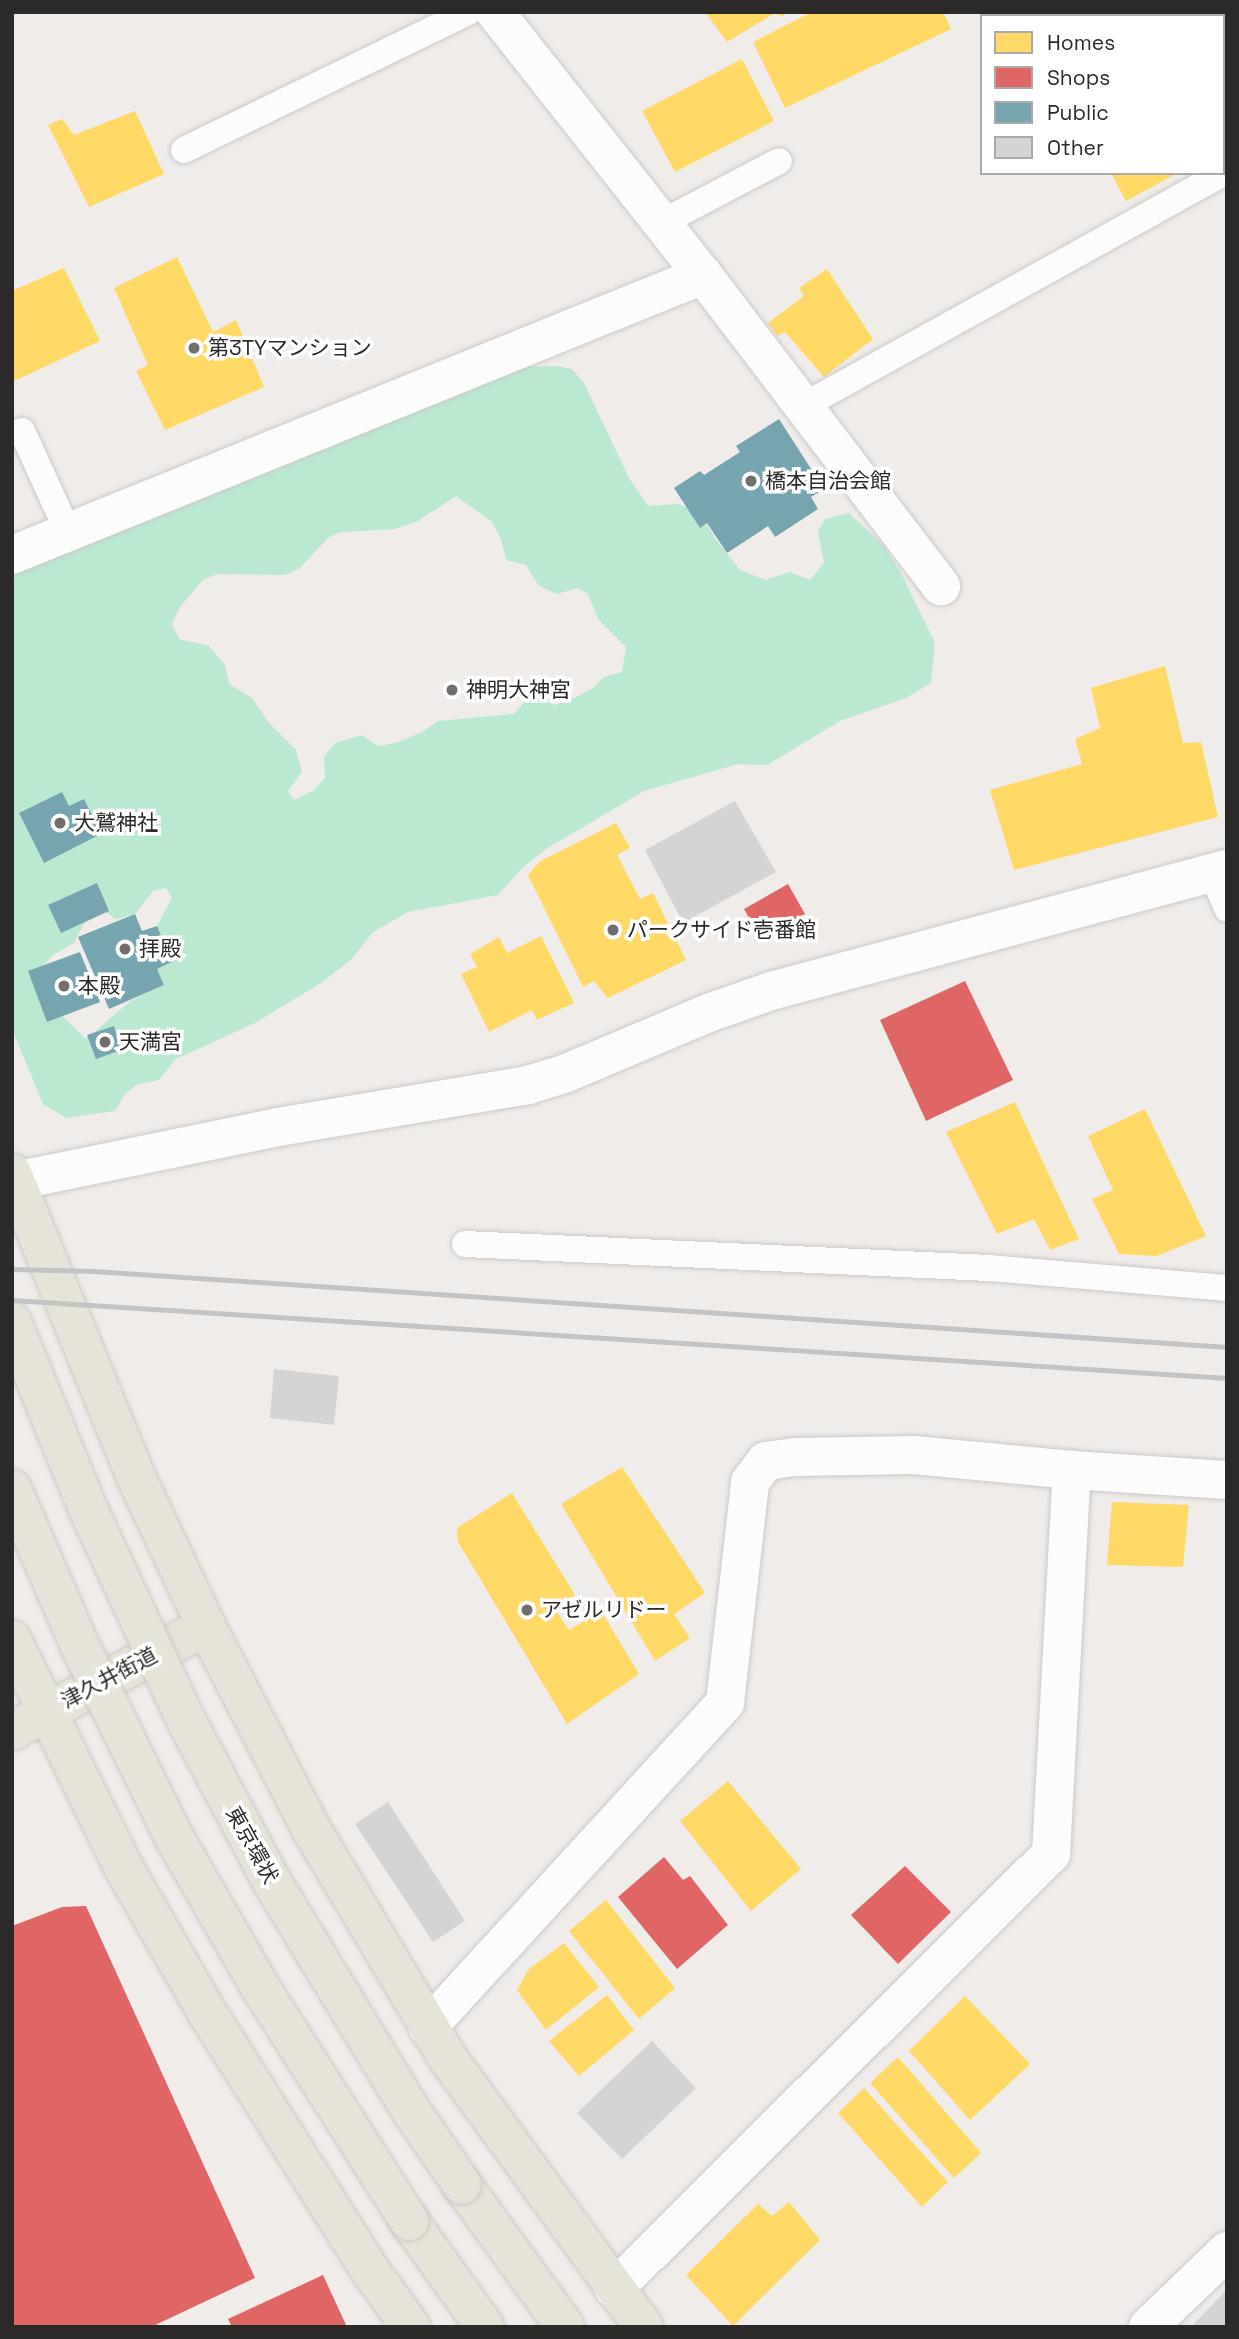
<!DOCTYPE html>
<meta charset="utf-8">
<style>
body{margin:0}
#map{position:relative;width:1239px;height:2339px;overflow:hidden;background:#efecea;font-family:"Space Grotesk","Noto Sans JP",sans-serif}
div>[style]{position:absolute}
.green>*{inset:0;background:#bbe8d1}
.homes>*{inset:0;background:#ffd966}
.shops>*{inset:0;background:#e06666}
.public>*{inset:0;background:#76a5af}
.building>*{inset:0;background:#d6d4d3}
.roads{filter:drop-shadow(0 0 2px #cbc9c7) drop-shadow(0 0 2px #cbc9c7)}
.service>*{height:26px;margin:-13px;padding:0 13px;transform-origin:13px;border-radius:13px;background:#fdfcfc}
.minor>*{height:38px;margin:-19px;padding:0 19px;transform-origin:19px;border-radius:19px;background:#fdfcfc}
.tertiary>*{height:38px;margin:-19px;padding:0 19px;transform-origin:19px;border-radius:19px;background:#fdfcfc}
.trunk>*{height:38px;margin:-19px;padding:0 19px;transform-origin:19px;border-radius:19px;background:#e6e3d9}
.rail>*{height:5px;margin:-2.5px;padding:0 2.5px;transform-origin:2.5px;border-radius:2.5px;background:#c5c4c4}
.bridges{filter:drop-shadow(0 0 2px #cbc9c9) drop-shadow(0 0 2px #cbc9c9)}
.trunk-bridge>*{height:38px;margin:-19px;padding:0 19px;transform-origin:19px;border-radius:19px;background:#e6e3d9}
.dots>*{width:19px;height:19px;translate:-50% -50%;box-sizing:border-box;border:4px solid #fff;border-radius:50%}
span{translate:-50% -50%;white-space:nowrap;text-align:center;line-height:1.15;-webkit-text-stroke:7px #fff;paint-order:stroke}
.poi-label{font-size:21px;color:#2b2a29}
.left{translate:0 -50%;text-align:left}
.street-label{font-size:21px;color:#2b2a29}
.frame{position:absolute;inset:0;border:14px solid #2b2a29;pointer-events:none}
.legend{position:absolute;left:980px;top:14px;width:245px;height:161px;box-sizing:border-box;background:#fff;border:2px solid #aaaaa9;margin:0;padding:9px 12px;list-style:none;font-size:21px;color:#2b2a29}
.legend li{display:flex;align-items:center;gap:14px;height:35px}
.legend b{width:35px;border:2px solid #aaaaa9}
</style>
<div id="map">
<div class="green">
<div style="clip-path:polygon(evenodd,557px 366px,572px 369px,584px 383px,629px 478px,648px 506px,679px 504px,701px 514px,716px 540px,740px 570px,766px 580px,790px 572px,810px 580px,824px 563px,818px 532px,825px 519px,849px 513px,884px 546px,900px 571px,935px 643px,931px 683px,906px 698px,840px 721px,767px 765px,738px 764px,644px 791px,546px 849px,521px 869px,498px 895px,408px 912px,373px 932px,352px 959px,321px 983px,255px 1023px,176px 1059px,159px 1080px,136px 1085px,125px 1094px,115px 1111px,66px 1118px,43px 1104px,12px 1029px,12px 567px,527px 367px,557px 366px,456px 496px,492px 522px,501px 539px,506px 560px,526px 565px,539px 586px,557px 594px,578px 588px,588px 594px,598px 619px,626px 647px,622px 672px,604px 677px,593px 688px,569px 701px,554px 705px,541px 698px,528px 698px,514px 714px,438px 721px,422px 732px,396px 743px,378px 746px,362px 735px,335px 743px,324px 757px,325px 778px,314px 790px,294px 800px,288px 791px,302px 772px,296px 750px,270px 724px,252px 698px,229px 684px,225px 665px,209px 646px,179px 639px,172px 624px,180px 607px,203px 580px,217px 574px,285px 575px,300px 568px,329px 537px,341px 532px,395px 529px,418px 521px,456px 496px,557px 366px,166px 888px,172px 898px,157px 926px,172px 962px,157px 969px,164px 985px,132px 1000px,86px 1039px,51px 1005px,39px 970px,53px 955px,74px 943px,83px 925px,93px 916px,106px 912px,116px 919px,135px 914px,153px 891px,166px 888px)"></div>
</div>
<div class="homes">
<div style="clip-path:polygon(705px 12px,788px 12px,781px 17px,777px 12px,727px 42px)"></div>
<div style="clip-path:polygon(812px 12px,943px 12px,951px 29px,785px 108px,753px 42px)"></div>
<div style="clip-path:polygon(742px 59px,774px 121px,675px 172px,642px 111px)"></div>
<div style="clip-path:polygon(135px 111px,164px 174px,89px 207px,48px 125px,62px 119px,74px 135px)"></div>
<div style="clip-path:polygon(1111px 173px,1178px 173px,1126px 201px)"></div>
<div style="clip-path:polygon(177px 257px,213px 332px,236px 320px,264px 387px,165px 430px,136px 371px,148px 365px,114px 288px)"></div>
<div style="clip-path:polygon(64px 268px,100px 341px,12px 382px,12px 291px)"></div>
<div style="clip-path:polygon(827px 269px,873px 339px,824px 377px,785px 332px,777px 336px,768px 323px,804px 296px,799px 288px)"></div>
<div style="clip-path:polygon(1165px 666px,1183px 743px,1201px 742px,1218px 817px,1014px 870px,990px 790px,1082px 764px,1075px 739px,1100px 728px,1091px 688px)"></div>
<div style="clip-path:polygon(616px 823px,630px 848px,617px 855px,640px 899px,653px 893px,686px 960px,608px 998px,594px 981px,583px 987px,528px 875px,539px 862px)"></div>
<div style="clip-path:polygon(541px 936px,574px 1003px,537px 1020px,532px 1010px,489px 1032px,461px 974px,477px 967px,470px 954px,499px 937px,507px 953px)"></div>
<div style="clip-path:polygon(1015px 1102px,1079px 1239px,1050px 1250px,1034px 1219px,997px 1234px,946px 1132px)"></div>
<div style="clip-path:polygon(1145px 1109px,1206px 1236px,1157px 1256px,1119px 1254px,1092px 1199px,1113px 1190px,1088px 1136px)"></div>
<div style="clip-path:polygon(622px 1467px,705px 1593px,674px 1614px,690px 1638px,655px 1661px,561px 1504px)"></div>
<div style="clip-path:polygon(512px 1493px,575px 1595px,554px 1608px,569px 1630px,601px 1611px,639px 1674px,567px 1724px,458px 1542px,457px 1528px)"></div>
<div style="clip-path:polygon(1112px 1502px,1189px 1505px,1183px 1567px,1107px 1565px)"></div>
<div style="clip-path:polygon(728px 1781px,801px 1869px,751px 1911px,680px 1821px)"></div>
<div style="clip-path:polygon(606px 1900px,675px 1988px,639px 2019px,569px 1931px)"></div>
<div style="clip-path:polygon(564px 1943px,599px 1987px,546px 2030px,517px 1990px,529px 1969px)"></div>
<div style="clip-path:polygon(607px 1995px,634px 2030px,579px 2076px,549px 2041px)"></div>
<div style="clip-path:polygon(965px 1996px,1030px 2064px,970px 2120px,909px 2051px)"></div>
<div style="clip-path:polygon(898px 2057px,981px 2153px,954px 2178px,870px 2083px)"></div>
<div style="clip-path:polygon(864px 2088px,948px 2182px,922px 2207px,838px 2113px)"></div>
<div style="clip-path:polygon(789px 2202px,820px 2240px,733px 2326px,686px 2275px,758px 2204px,772px 2216px)"></div>
</div>
<div class="shops">
<div style="clip-path:polygon(788px 884px,805px 914px,760px 938px,744px 909px)"></div>
<div style="clip-path:polygon(965px 981px,1013px 1080px,926px 1121px,880px 1020px)"></div>
<div style="clip-path:polygon(664px 1857px,683px 1880px,690px 1876px,728px 1925px,677px 1969px,618px 1897px)"></div>
<div style="clip-path:polygon(905px 1866px,951px 1912px,898px 1964px,851px 1915px)"></div>
<div style="clip-path:polygon(86px 1906px,255px 2278px,151px 2327px,12px 2327px,12px 1926px,62px 1907px)"></div>
<div style="clip-path:polygon(323px 2275px,347px 2327px,232px 2327px,228px 2319px)"></div>
</div>
<div class="public">
<div style="clip-path:polygon(779px 419px,824px 489px,811px 497px,818px 509px,775px 537px,768px 526px,727px 553px,707px 523px,700px 528px,674px 488px,700px 471px,704px 475px,740px 452px,736px 446px)"></div>
<div style="clip-path:polygon(62px 792px,69px 806px,84px 799px,101px 834px,44px 863px,19px 813px)"></div>
<div style="clip-path:polygon(97px 883px,109px 911px,61px 933px,48px 905px)"></div>
<div style="clip-path:polygon(135px 914px,142px 931px,157px 926px,172px 962px,157px 969px,164px 985px,109px 1009px,78px 937px)"></div>
<div style="clip-path:polygon(80px 952px,100px 1002px,47px 1022px,28px 971px)"></div>
<div style="clip-path:polygon(114px 1026px,121px 1050px,96px 1059px,87px 1035px)"></div>
</div>
<div class="building">
<div style="clip-path:polygon(735px 801px,776px 872px,683px 923px,645px 850px)"></div>
<div style="clip-path:polygon(274px 1369px,339px 1376px,334px 1425px,270px 1418px)"></div>
<div style="clip-path:polygon(388px 1802px,465px 1921px,433px 1942px,355px 1824px)"></div>
<div style="clip-path:polygon(652px 2041px,696px 2088px,622px 2159px,577px 2113px)"></div>
<div style="clip-path:polygon(1227px 2289px,1227px 2327px,1191px 2327px)"></div>
</div>
<div class="roads">
<div class="service">
<div style="left:184px;top:150px;width:316px;rotate:-25.9deg"></div>
<div style="left:661px;top:223px;width:133px;rotate:-27.7deg"></div>
<div style="left:803px;top:406px;width:485px;rotate:-29deg"></div>
<div style="left:22px;top:431px;width:111px;rotate:65.5deg"></div>
<div style="left:1212px;top:873px;width:39px;rotate:67deg"></div>
<div style="left:465px;top:1244px;width:525px;rotate:2.62deg"></div>
<div style="left:989px;top:1268px;width:239px;rotate:4.8deg"></div>
</div>
<div class="minor">
<div style="left:495px;top:12px;width:335px;rotate:51.7deg"></div>
<div style="left:703px;top:275px;width:392px;rotate:52.6deg"></div>
<div style="left:1132px;top:12px;width:5px;rotate:53deg"></div>
<div style="left:1223px;top:121px;width:6px;rotate:45deg"></div>
<div style="left:12px;top:555px;width:746px;rotate:-22.06deg"></div>
<div style="left:428px;top:2027px;width:440px;rotate:-47.5deg"></div>
<div style="left:725px;top:1703px;width:222px;rotate:-83.5deg"></div>
<div style="left:750px;top:1482px;width:26px;rotate:-53deg"></div>
<div style="left:766px;top:1461px;width:29px;rotate:-8deg"></div>
<div style="left:795px;top:1457px;width:119px;rotate:-1deg"></div>
<div style="left:914px;top:1455px;width:159px;rotate:5.4deg"></div>
<div style="left:1072px;top:1470px;width:155px;rotate:3.7deg"></div>
<div style="left:614px;top:2289px;width:617px;rotate:-44.87deg"></div>
<div style="left:1051px;top:1854px;width:385px;rotate:-86.9deg"></div>
<div style="left:1148px;top:2327px;width:110px;rotate:-43.9deg"></div>
</div>
<div class="tertiary">
<div style="left:15px;top:1181px;width:268px;rotate:-11.6deg"></div>
<div style="left:278px;top:1127px;width:254px;rotate:-9.5deg"></div>
<div style="left:528px;top:1085px;width:38px;rotate:-17deg"></div>
<div style="left:564px;top:1074px;width:160px;rotate:-22.9deg"></div>
<div style="left:711px;top:1012px;width:64px;rotate:-19.3deg"></div>
<div style="left:771px;top:991px;width:472px;rotate:-15deg"></div>
</div>
<div class="trunk">
<div style="left:12px;top:1173px;width:328px;rotate:67.8deg"></div>
<div style="left:136px;top:1477px;width:165px;rotate:64.8deg"></div>
<div style="left:206px;top:1626px;width:226px;rotate:62.6deg"></div>
<div style="left:310px;top:1827px;width:271px;rotate:59.2deg"></div>
<div style="left:449px;top:2060px;width:331px;rotate:53.9deg"></div>
<div style="left:12px;top:1640px;width:250px;rotate:63.9deg"></div>
<div style="left:122px;top:1865px;width:172px;rotate:60deg"></div>
<div style="left:208px;top:2014px;width:307px;rotate:57.7deg"></div>
<div style="left:372px;top:2273px;width:67px;rotate:54.2deg"></div>
<div style="left:12px;top:1731px;width:221px;rotate:-28.4deg"></div>
<div style="left:462px;top:2185px;width:175px;rotate:54deg"></div>
<div style="left:409px;top:2221px;width:130px;rotate:54.4deg"></div>
</div>
</div>
<div class="rail">
<div style="left:12px;top:1269px;width:81px;rotate:1.4deg"></div>
<div style="left:93px;top:1271px;width:1137px;rotate:3.83deg"></div>
<div style="left:12px;top:1300px;width:1218px;rotate:3.67deg"></div>
</div>
<div class="bridges">
<div class="trunk-bridge">
<div style="left:12px;top:1322px;width:202px;rotate:67.9deg"></div>
<div style="left:88px;top:1509px;width:237px;rotate:65.1deg"></div>
<div style="left:188px;top:1724px;width:179px;rotate:62deg"></div>
<div style="left:272px;top:1882px;width:269px;rotate:58.7deg"></div>
<div style="left:412px;top:2112px;width:88px;rotate:55.6deg"></div>
<div style="left:12px;top:1489px;width:169px;rotate:66.6deg"></div>
<div style="left:79px;top:1644px;width:217px;rotate:63.8deg"></div>
<div style="left:175px;top:1839px;width:174px;rotate:60.1deg"></div>
<div style="left:262px;top:1990px;width:274px;rotate:57.5deg"></div>
</div>
</div>
<div class="dots">
<div style="left:194px;top:348px;background:#706e6d"></div>
<div style="left:751px;top:481px;background:#706e6d"></div>
<div style="left:452px;top:690px;background:#706e6d"></div>
<div style="left:60px;top:823px;background:#706e6d"></div>
<div style="left:613px;top:930px;background:#706e6d"></div>
<div style="left:125px;top:949px;background:#706e6d"></div>
<div style="left:64px;top:986px;background:#706e6d"></div>
<div style="left:105px;top:1042px;background:#706e6d"></div>
<div style="left:527px;top:1610px;background:#706e6d"></div>
</div>
<div class="poi-label">
<span class="left" style="left:208px;top:348px">第3TYマンション</span>
<span class="left" style="left:765px;top:481px">橋本自治会館</span>
<span class="left" style="left:466px;top:690px">神明大神宮</span>
<span class="left" style="left:74px;top:823px">大鷲神社</span>
<span class="left" style="left:627px;top:930px">パークサイド壱番館</span>
<span class="left" style="left:139px;top:949px">拝殿</span>
<span class="left" style="left:78px;top:986px">本殿</span>
<span class="left" style="left:119px;top:1042px">天満宮</span>
<span class="left" style="left:541px;top:1610px">アゼルリドー</span>
</div>
<div class="street-label">
<span style="left:109px;top:1678px;rotate:-28deg">津久井街道</span>
<span style="left:252px;top:1845px;rotate:61deg">東京環状</span>
</div>
<div class="frame"></div>
<ul class="legend">
<li><b style="height:19px;background:#ffd966"></b>Homes</li>
<li><b style="height:19px;background:#e06666"></b>Shops</li>
<li><b style="height:19px;background:#76a5af"></b>Public</li>
<li><b style="height:19px;background:#d6d4d3"></b>Other</li>
</ul>
</div>
